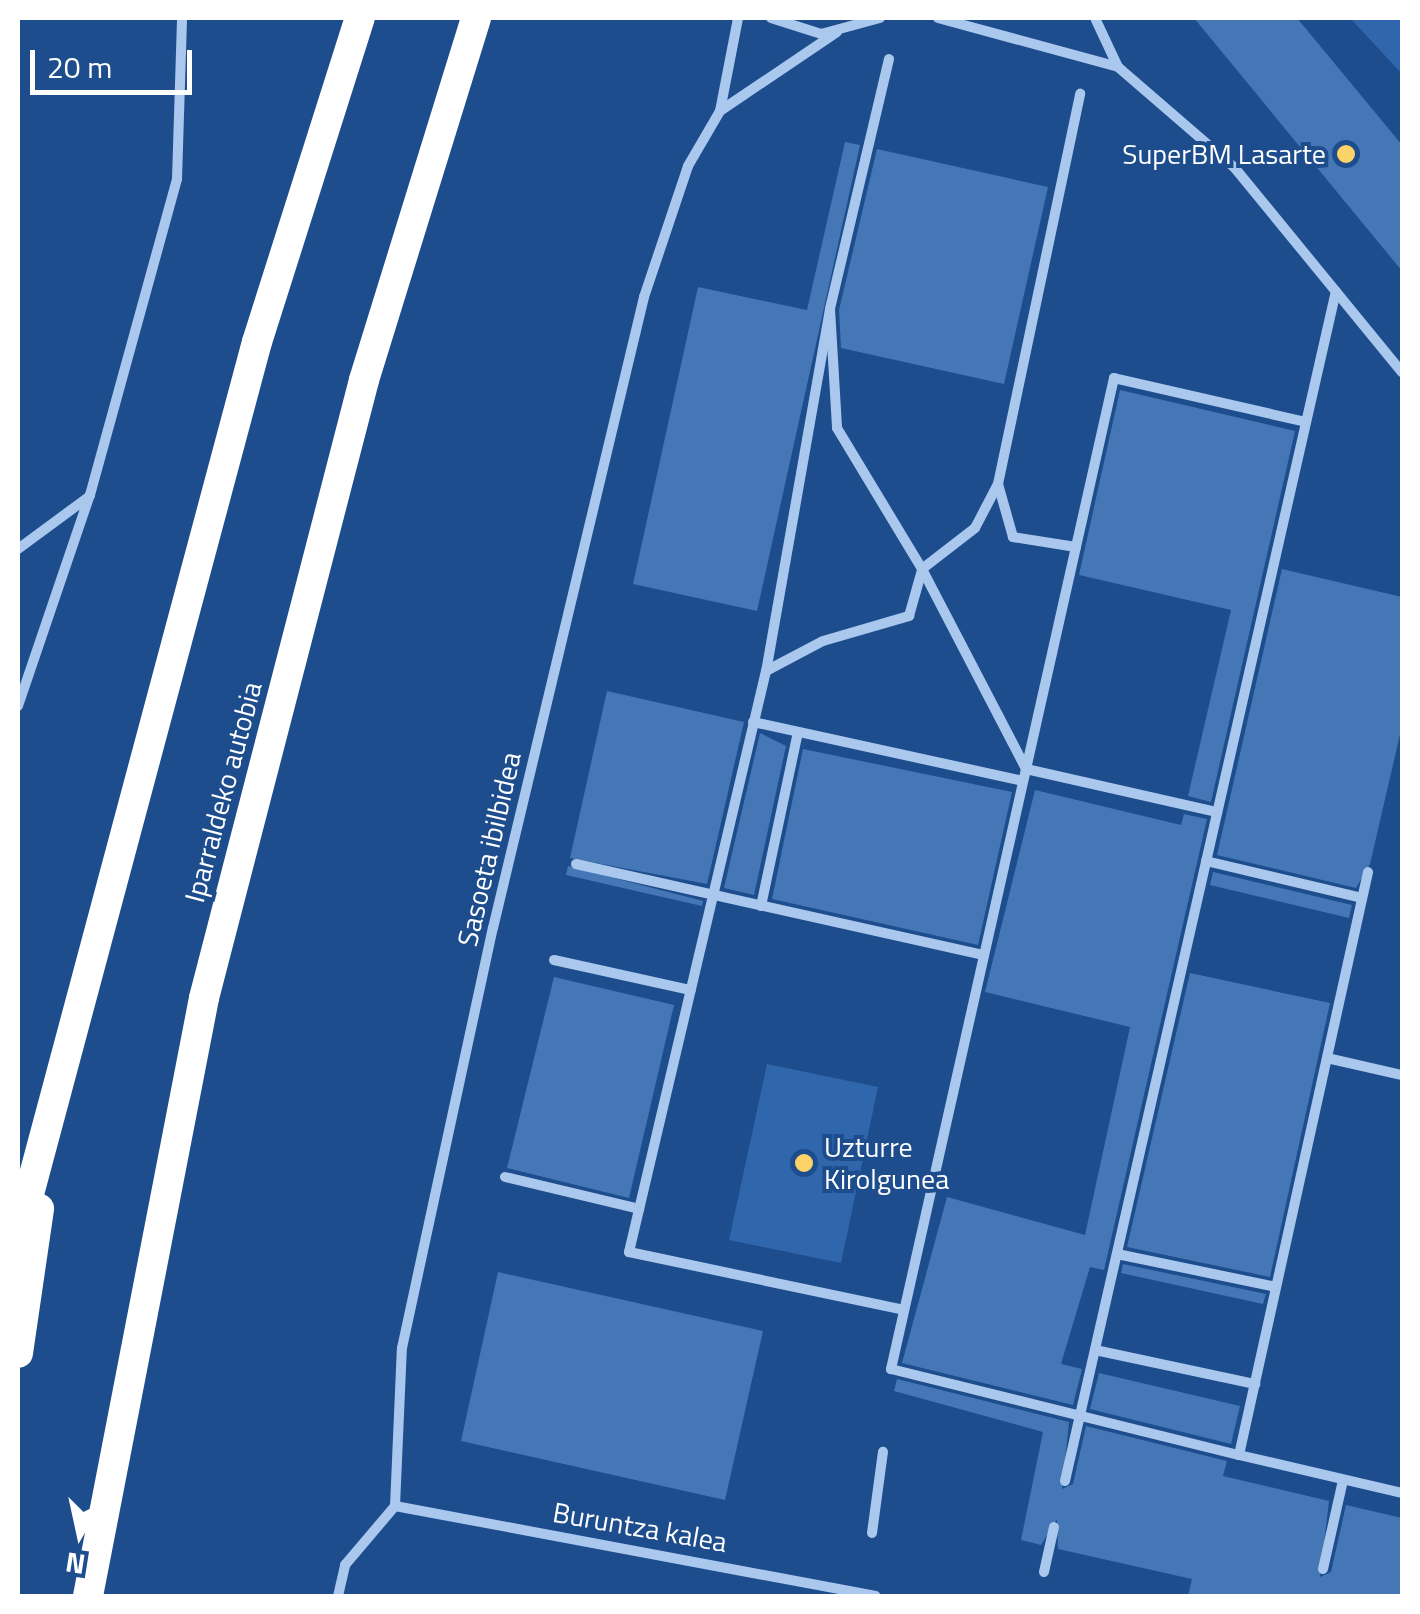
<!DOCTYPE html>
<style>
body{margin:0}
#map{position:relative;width:1420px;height:1614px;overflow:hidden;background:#1d4d8d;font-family:"Titillium Web",sans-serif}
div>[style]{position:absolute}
.green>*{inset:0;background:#3066ab}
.building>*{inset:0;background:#4576b5}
.street>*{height:10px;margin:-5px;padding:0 5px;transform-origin:5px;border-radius:5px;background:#aac8ed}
.highway>*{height:30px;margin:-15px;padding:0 15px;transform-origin:15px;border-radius:15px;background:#fff}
.dots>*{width:28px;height:28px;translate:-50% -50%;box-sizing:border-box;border:5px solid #1d4d8d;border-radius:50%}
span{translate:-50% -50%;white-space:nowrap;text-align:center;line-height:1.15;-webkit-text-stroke:8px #1d4d8d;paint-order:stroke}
.poi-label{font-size:28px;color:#fff}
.right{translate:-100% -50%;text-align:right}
.left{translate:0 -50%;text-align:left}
.street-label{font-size:28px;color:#fff}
.frame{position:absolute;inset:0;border:20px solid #fff;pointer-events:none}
.north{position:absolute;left:30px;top:1484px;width:100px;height:100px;-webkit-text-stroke:8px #1d4d8d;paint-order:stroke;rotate:189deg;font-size:28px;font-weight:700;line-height:40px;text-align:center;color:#fff}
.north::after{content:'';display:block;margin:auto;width:35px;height:45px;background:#fff;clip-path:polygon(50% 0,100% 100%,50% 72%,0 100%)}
.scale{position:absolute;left:30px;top:50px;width:162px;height:45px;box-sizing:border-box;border:5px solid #fff;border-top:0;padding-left:12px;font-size:30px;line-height:35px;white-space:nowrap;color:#fff;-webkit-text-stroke:8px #1d4d8d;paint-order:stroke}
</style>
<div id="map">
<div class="green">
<div style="clip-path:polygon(1350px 18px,1402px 18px,1402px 74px)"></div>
<div style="clip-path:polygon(767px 1064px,878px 1087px,841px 1263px,729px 1240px)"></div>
</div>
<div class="building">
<div style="clip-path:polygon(1194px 18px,1297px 18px,1402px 145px,1402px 271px)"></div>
<div style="clip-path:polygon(845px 142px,860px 145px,757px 611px,633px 584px,698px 287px,807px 310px)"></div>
<div style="clip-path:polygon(877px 149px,1048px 187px,1004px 384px,841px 348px,839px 310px)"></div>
<div style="clip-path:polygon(1120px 390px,1295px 431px,1211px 802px,1188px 796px,1231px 610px,1079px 575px)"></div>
<div style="clip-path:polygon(1282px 569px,1402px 597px,1402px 726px,1370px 864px,1356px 888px,1217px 855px)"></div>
<div style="clip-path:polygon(607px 691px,744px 722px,707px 884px,570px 858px)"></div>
<div style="clip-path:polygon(760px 733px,786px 746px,754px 895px,724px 888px)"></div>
<div style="clip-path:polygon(803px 749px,1012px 792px,978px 945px,772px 899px)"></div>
<div style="clip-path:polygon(1035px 790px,1181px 825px,1184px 814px,1207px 819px,1104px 1270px,1090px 1267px,1061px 1364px,1082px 1369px,1073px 1405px,902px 1363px,947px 1197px,1085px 1235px,1130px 1027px,985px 992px)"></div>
<div style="clip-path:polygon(568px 866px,703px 901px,702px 906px,566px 875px)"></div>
<div style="clip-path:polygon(1213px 872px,1352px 905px,1349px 918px,1210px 885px)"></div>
<div style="clip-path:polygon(1190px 973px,1330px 1003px,1270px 1277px,1127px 1247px)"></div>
<div style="clip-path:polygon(554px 977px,674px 1005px,629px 1198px,507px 1168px)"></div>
<div style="clip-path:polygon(1123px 1264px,1266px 1294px,1263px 1304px,1121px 1273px)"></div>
<div style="clip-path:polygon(498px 1272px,763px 1331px,725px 1500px,461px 1441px)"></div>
<div style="clip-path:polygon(1099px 1373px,1240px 1406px,1231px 1444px,1090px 1409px)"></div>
<div style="clip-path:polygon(897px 1379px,1069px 1422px,1062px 1489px,1073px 1484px,1086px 1426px,1227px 1461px,1223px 1476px,1329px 1501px,1320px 1577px,1331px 1572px,1346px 1505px,1402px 1518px,1402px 1596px,1188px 1596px,1192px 1579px,1058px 1549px,1057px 1519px,1041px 1545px,1021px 1540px,1043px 1432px,894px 1391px)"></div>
</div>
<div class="street">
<div style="left:771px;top:18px;width:52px;rotate:17.7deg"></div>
<div style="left:821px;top:34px;width:61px;rotate:-15.2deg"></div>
<div style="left:938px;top:18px;width:187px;rotate:15.2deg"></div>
<div style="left:1118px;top:67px;width:153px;rotate:40.8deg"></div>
<div style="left:1234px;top:167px;width:265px;rotate:50.7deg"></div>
<div style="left:1095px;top:18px;width:54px;rotate:64.9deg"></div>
<div style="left:889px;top:59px;width:257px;rotate:103.3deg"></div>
<div style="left:830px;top:309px;width:119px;rotate:86.6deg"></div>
<div style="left:837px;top:428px;width:165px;rotate:58.9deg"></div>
<div style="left:922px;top:569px;width:67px;rotate:-37.7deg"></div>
<div style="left:975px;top:528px;width:50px;rotate:-62.4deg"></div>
<div style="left:720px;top:111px;width:141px;rotate:-34deg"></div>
<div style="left:830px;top:309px;width:368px;rotate:100deg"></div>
<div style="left:766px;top:671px;width:597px;rotate:103.27deg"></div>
<div style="left:629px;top:1252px;width:281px;rotate:11.9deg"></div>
<div style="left:1306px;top:422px;width:197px;rotate:-167.1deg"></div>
<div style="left:1114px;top:378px;width:1016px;rotate:102.68deg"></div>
<div style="left:891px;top:1369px;width:358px;rotate:13.9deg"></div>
<div style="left:1239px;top:1455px;width:597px;rotate:-77.52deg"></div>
<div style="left:1076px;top:547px;width:64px;rotate:-171deg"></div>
<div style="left:1013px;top:537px;width:55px;rotate:-105.8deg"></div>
<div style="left:998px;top:484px;width:399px;rotate:-78.1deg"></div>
<div style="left:18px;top:549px;width:89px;rotate:-36.4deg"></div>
<div style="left:922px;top:569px;width:225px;rotate:62.5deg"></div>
<div style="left:1026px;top:769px;width:196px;rotate:12.7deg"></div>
<div style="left:766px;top:671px;width:64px;rotate:-27.8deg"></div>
<div style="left:823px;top:641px;width:90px;rotate:-16.2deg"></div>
<div style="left:909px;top:616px;width:48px;rotate:-74.2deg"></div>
<div style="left:18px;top:706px;width:223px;rotate:-71.2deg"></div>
<div style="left:90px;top:495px;width:328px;rotate:-74.6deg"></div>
<div style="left:177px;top:179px;width:161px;rotate:-88.2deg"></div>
<div style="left:753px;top:722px;width:276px;rotate:12.3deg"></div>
<div style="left:1206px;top:861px;width:160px;rotate:13.3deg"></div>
<div style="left:576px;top:864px;width:418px;rotate:12.6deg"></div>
<div style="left:761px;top:906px;width:178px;rotate:-78deg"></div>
<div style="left:554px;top:960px;width:140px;rotate:12.4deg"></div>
<div style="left:1327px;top:1058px;width:77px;rotate:12.8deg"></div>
<div style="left:505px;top:1177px;width:138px;rotate:13.4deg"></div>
<div style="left:1117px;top:1254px;width:162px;rotate:11.7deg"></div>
<div style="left:1095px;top:1350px;width:164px;rotate:12deg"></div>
<div style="left:1239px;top:1455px;width:167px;rotate:13.1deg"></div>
<div style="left:1065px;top:1481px;width:1220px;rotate:-77.17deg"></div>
<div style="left:395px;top:1506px;width:489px;rotate:10.6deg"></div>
<div style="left:872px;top:1533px;width:82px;rotate:-82.3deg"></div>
<div style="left:1323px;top:1569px;width:91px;rotate:-77.3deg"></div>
<div style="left:1044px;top:1572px;width:46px;rotate:-77.5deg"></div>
<div style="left:338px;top:1596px;width:32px;rotate:-77deg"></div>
<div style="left:345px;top:1565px;width:77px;rotate:-49.7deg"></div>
<div style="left:395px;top:1506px;width:158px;rotate:-87.5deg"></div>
<div style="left:402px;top:1348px;width:430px;rotate:-77.8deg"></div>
<div style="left:493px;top:928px;width:649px;rotate:-76.54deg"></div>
<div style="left:644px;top:297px;width:138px;rotate:-71.4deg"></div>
<div style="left:688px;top:166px;width:64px;rotate:-59.8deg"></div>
<div style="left:720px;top:111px;width:95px;rotate:-79deg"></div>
</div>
<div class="highway">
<div style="left:18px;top:1235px;width:924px;rotate:-75.02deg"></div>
<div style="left:257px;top:342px;width:340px;rotate:-72.4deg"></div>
<div style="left:18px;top:1353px;width:146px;rotate:-81.7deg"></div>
<div style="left:88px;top:1596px;width:609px;rotate:-79.02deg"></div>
<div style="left:204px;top:998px;width:638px;rotate:-75.48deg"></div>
<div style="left:364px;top:380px;width:379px;rotate:-72.8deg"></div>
</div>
<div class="dots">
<div style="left:1346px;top:154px;background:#fdd368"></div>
<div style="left:804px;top:1163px;background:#fdd368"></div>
</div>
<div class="poi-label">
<span class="right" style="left:1326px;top:154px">SuperBM Lasarte</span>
<span class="left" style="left:824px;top:1163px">Uzturre<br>Kirolgunea</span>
</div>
<div class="street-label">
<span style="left:223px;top:792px;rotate:-75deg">Iparraldeko autobia</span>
<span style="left:489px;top:849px;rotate:-77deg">Sasoeta ibilbidea</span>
<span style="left:640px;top:1527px;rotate:10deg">Buruntza kalea</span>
</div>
<div class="frame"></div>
<div class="north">N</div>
<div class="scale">20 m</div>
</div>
